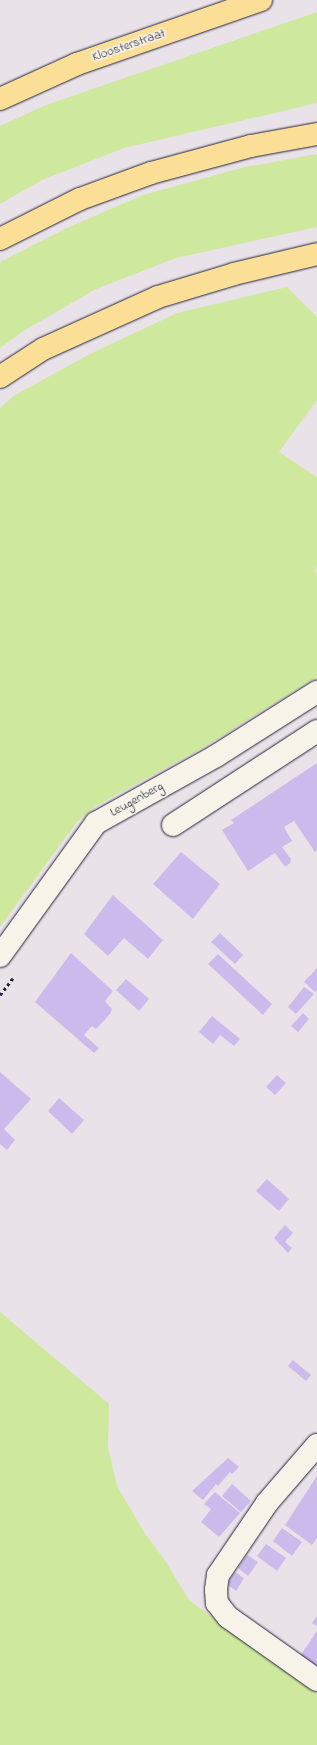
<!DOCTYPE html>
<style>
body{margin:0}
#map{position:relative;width:317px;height:1745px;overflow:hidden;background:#eae2e9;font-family:"Indie Flower",sans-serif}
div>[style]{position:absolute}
.green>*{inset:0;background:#cee89e}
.building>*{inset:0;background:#cbbbec}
.path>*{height:2.5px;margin-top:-1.25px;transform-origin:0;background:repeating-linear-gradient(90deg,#22223b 0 3px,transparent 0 6px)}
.roads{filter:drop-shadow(0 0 1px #22223b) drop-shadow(0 0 1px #22223b)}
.minor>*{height:22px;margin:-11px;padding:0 11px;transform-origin:11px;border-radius:11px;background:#f7f3e8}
.major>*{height:22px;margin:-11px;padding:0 11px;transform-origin:11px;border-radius:11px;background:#fbdf96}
.highway>*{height:22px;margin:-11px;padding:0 11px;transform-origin:11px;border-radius:11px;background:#fbdf96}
span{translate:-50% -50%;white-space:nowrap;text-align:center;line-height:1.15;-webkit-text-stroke:3.5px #f7f3e8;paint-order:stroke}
.street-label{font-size:13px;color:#22223b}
</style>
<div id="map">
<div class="green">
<div style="clip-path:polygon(317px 12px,317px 103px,124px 148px,42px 180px,0 204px,0 126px,46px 105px)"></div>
<div style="clip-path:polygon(317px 154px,317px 227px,176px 258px,96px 289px,25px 330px,0 348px,0 263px,2px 261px,67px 228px,143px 195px,245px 167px)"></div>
<div style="clip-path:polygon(287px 287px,317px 317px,317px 400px,279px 452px,317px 477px,317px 567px,315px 570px,317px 574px,317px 677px,201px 749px,96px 806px,77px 822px,0 927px,0 408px,15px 395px,90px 354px,177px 313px)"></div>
<div style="clip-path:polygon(0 1312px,109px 1404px,108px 1447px,117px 1486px,144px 1532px,166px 1562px,189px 1600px,317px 1694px,317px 1745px,0 1745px)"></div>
</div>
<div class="building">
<div style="clip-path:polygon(317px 763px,317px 850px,315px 852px,294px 821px,284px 827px,292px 841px,282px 847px,291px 859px,290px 863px,285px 867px,275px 853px,248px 871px,222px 830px,234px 823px,231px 820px)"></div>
<div style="clip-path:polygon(181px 852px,220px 884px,193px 919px,153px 884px)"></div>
<div style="clip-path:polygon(113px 895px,163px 940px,148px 959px,124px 938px,108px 956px,84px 934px)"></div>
<div style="clip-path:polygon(220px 933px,243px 955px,235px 964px,211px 942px)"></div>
<div style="clip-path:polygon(71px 953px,113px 991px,105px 1001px,112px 1009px,110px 1014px,96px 1029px,92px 1026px,84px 1035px,99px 1048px,94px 1053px,35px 1002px)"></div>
<div style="clip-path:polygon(218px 954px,272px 1004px,263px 1015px,208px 964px)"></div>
<div style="clip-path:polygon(317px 968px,317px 990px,315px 992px,304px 982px)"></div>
<div style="clip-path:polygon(126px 979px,149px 999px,139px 1011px,116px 990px)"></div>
<div style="clip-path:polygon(304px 987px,314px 994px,296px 1014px,288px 1007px)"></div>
<div style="clip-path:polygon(303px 1013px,309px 1019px,298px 1032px,291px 1026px)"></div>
<div style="clip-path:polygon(212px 1016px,240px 1039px,234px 1046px,220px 1035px,213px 1044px,199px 1032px)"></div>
<div style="clip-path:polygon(0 1072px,31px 1099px,4px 1129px,15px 1140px,7px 1150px,0 1144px)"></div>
<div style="clip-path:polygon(277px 1075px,286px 1083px,275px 1095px,266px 1087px)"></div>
<div style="clip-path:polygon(59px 1098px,84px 1120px,72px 1134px,48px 1111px)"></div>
<div style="clip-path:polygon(267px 1179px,289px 1199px,279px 1211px,256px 1191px)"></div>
<div style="clip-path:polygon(285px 1225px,293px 1233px,285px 1242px,292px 1248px,288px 1253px,274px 1238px)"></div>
<div style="clip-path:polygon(293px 1360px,311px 1375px,306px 1381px,288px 1366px)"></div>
<div style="clip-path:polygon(228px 1458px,239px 1467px,232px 1474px,230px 1472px,218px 1486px,216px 1484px,203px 1500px,192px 1491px)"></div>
<div style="clip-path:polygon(317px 1476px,317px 1538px,312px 1545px,285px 1525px)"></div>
<div style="clip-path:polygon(232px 1484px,251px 1501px,241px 1512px,222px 1496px)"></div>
<div style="clip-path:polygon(215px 1492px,240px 1513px,219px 1537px,201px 1522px,211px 1509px,204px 1504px)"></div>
<div style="clip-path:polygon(282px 1528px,302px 1542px,292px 1556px,273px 1541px)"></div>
<div style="clip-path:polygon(266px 1544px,286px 1558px,277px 1571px,257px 1556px)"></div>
<div style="clip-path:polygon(247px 1555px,258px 1562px,248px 1576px,238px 1568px)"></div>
<div style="clip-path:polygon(235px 1572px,244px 1578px,236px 1591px,227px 1584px)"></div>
<div style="clip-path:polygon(317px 1616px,317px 1626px,312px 1623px)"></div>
<div style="clip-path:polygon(317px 1631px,317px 1669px,300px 1656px)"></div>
</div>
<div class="path">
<div style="left:0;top:995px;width:21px;rotate:-53deg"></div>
</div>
<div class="roads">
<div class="minor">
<div style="left:173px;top:825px;width:172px;rotate:-33.1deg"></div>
<div style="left:0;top:956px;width:164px;rotate:-54.2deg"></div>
<div style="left:96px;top:823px;width:137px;rotate:-29.2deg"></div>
<div style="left:216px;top:756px;width:120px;rotate:-32.4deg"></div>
<div style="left:317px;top:1445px;width:77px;rotate:130.8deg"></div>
<div style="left:267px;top:1503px;width:87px;rotate:124.2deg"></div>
<div style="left:218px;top:1575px;width:15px;rotate:98deg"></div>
<div style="left:216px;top:1590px;width:13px;rotate:86deg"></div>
<div style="left:217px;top:1603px;width:18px;rotate:52deg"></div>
<div style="left:228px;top:1617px;width:109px;rotate:35.3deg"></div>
</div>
<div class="major">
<div style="left:0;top:99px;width:85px;rotate:-24.4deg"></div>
<div style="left:77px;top:64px;width:195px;rotate:-19.2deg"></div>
</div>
<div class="highway">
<div style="left:0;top:239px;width:89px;rotate:-26.6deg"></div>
<div style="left:80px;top:199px;width:76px;rotate:-20.1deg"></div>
<div style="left:151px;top:173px;width:104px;rotate:-15.1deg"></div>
<div style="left:251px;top:146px;width:67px;rotate:-10.3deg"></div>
<div style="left:0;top:377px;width:51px;rotate:-33.1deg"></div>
<div style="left:43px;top:349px;width:126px;rotate:-24.3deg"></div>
<div style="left:158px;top:297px;width:79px;rotate:-16.8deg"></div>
<div style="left:234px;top:274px;width:85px;rotate:-13.5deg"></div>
</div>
</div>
<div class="street-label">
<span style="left:129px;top:46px;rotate:-19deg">Kloosterstraat</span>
<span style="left:137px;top:800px;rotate:-29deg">Leugenberg</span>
</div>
</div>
